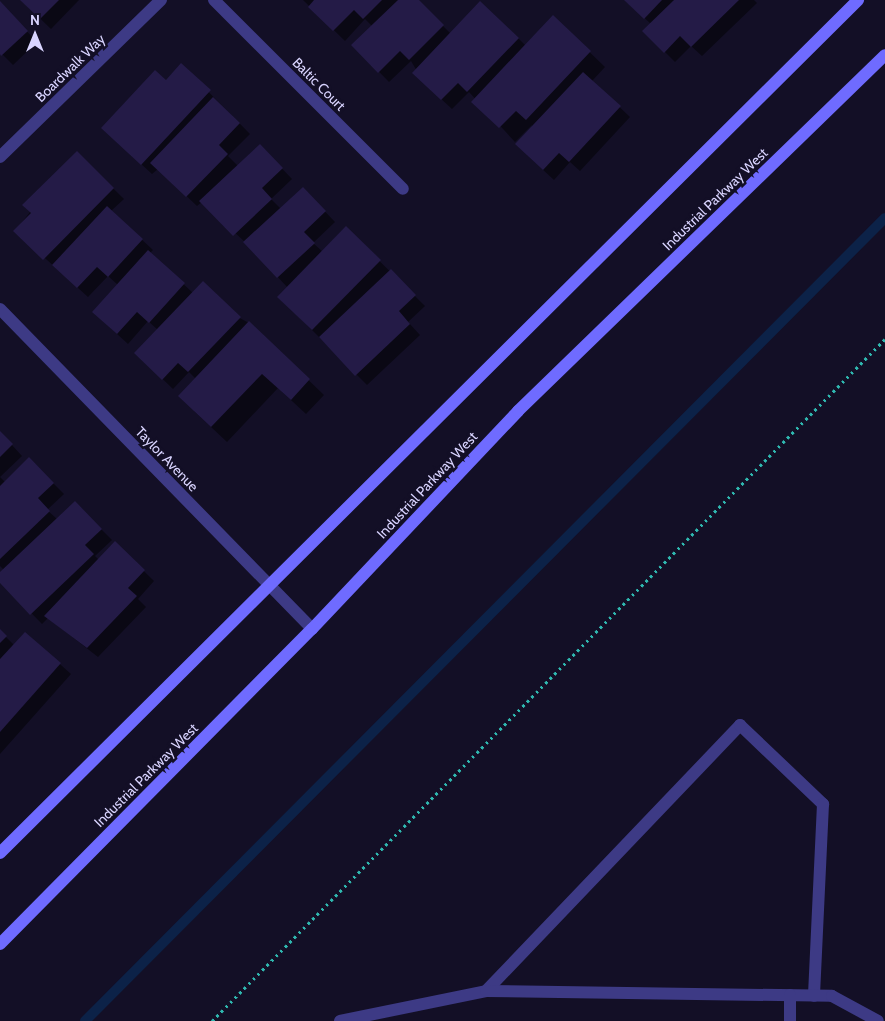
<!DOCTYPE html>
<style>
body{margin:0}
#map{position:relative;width:885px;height:1021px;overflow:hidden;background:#130f26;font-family:Cabin,sans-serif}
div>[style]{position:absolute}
.shadow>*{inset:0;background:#0007}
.stream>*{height:10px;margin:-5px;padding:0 5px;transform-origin:5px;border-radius:5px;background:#0c2248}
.building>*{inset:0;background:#241b47}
.path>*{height:3px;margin-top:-1.5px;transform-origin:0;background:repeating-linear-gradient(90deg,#2fb8b0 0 2.5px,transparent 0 6.5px)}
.lane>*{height:12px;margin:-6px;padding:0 6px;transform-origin:6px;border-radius:6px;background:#3d3a85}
.street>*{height:12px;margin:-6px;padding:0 6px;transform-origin:6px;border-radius:6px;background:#3d3a85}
.secondary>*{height:12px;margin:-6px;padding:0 6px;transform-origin:6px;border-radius:6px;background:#6f6bff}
span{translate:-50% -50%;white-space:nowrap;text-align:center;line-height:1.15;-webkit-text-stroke:5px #130f26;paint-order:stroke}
.street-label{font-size:14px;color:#d9d4ff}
.north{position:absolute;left:10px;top:10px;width:50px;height:50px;-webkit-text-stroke:4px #130f26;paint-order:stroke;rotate:0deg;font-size:14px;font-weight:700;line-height:20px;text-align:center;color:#d9d4ff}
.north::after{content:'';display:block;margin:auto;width:18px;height:22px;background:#d9d4ff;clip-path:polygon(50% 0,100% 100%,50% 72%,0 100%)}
</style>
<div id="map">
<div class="shadow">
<div style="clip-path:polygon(21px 0,79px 0,51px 29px)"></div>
<div style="clip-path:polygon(303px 0,417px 0,451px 34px,518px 38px,526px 46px,553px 17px,605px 67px,592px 81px,630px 117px,580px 171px,570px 162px,554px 180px,527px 155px,532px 125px,515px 142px,469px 92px,452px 109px,424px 83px,411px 61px,389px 82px,353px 45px,372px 26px,365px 19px,345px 41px)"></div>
<div style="clip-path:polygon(625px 0,754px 0,757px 3px,702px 56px,691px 46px,675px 62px,644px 31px,651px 24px)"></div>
<div style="clip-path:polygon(0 3px,37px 42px,13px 65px,0 52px)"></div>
<div style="clip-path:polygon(182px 65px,250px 134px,228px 156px,238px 166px,270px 156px,292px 179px,271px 199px,281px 209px,313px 199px,335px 222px,313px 243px,323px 252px,346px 228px,425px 306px,408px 322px,420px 335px,367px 385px,279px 297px,288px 288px,246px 243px,202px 202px,197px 206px,158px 169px,152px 174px,113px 138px)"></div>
<div style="clip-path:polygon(77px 153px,124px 199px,111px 211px,153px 250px,150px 253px,193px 293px,249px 323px,324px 395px,306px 414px,278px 388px,227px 442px,194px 411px,196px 379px,189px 372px,173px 389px,146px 363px,158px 330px,148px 321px,128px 344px,104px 322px,118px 285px,108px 276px,88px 297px,15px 231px)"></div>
<div style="clip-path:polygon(0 432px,22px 456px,0 477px,5px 482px,29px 459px,64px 494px,47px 510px,57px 519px,75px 503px,112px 540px,95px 556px,99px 560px,115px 543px,154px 581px,138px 599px,146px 607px,98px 657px,48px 618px,42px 624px,0 581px,4px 570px,0 566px)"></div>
<div style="clip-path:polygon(0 631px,14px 645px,25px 633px,71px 674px,0 754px)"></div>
</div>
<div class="stream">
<div style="left:85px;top:1021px;width:1133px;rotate:-45.11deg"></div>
</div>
<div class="building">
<div style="clip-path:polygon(20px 0,59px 0,40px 19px)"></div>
<div style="clip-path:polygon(314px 0,382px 0,363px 19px,354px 10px,333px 31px,308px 7px)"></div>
<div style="clip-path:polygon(398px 0,419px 0,444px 25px,409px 60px,400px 51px,378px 73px,351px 45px)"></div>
<div style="clip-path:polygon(624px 0,662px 0,644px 19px)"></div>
<div style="clip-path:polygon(674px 0,739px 0,691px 47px,680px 36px,664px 53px,642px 31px)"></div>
<div style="clip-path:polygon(0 1px,28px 31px,1px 56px,0 54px)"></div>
<div style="clip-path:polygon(480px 1px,519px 38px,467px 92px,458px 83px,441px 100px,412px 73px)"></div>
<div style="clip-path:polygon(553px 15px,591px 51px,526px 120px,516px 111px,499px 128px,471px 102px)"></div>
<div style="clip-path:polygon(181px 63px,211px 90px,141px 165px,101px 128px,155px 70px,166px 80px)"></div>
<div style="clip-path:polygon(583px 72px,621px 106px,569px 162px,559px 153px,543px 170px,515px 144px)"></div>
<div style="clip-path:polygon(213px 97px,240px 123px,219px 145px,228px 154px,186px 197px,150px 163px)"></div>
<div style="clip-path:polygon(260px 144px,283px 168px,262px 188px,272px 199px,233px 236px,199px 201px)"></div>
<div style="clip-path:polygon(77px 151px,114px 188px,43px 260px,13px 231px,31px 213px,22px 205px)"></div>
<div style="clip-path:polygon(303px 187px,326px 211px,304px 232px,315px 243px,277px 278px,243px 242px)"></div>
<div style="clip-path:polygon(107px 206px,143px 239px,108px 277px,97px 267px,77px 288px,52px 265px)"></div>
<div style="clip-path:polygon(346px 226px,381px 260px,312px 330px,277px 297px)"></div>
<div style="clip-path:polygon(148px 250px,185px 283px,149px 323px,137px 312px,117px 334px,92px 312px)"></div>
<div style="clip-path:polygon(391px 269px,416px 295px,399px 311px,410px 324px,355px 376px,319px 337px)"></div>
<div style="clip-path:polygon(203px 281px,241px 317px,188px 372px,178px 363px,162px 380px,134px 353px)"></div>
<div style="clip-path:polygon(249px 321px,310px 379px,291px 400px,262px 374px,211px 427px,178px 396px)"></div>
<div style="clip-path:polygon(0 431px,13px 444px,0 457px)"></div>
<div style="clip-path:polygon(29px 457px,54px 483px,38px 498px,50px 511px,0 559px,0 486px)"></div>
<div style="clip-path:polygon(75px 501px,102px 529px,85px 545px,94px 554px,30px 615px,0 583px,0 572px)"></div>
<div style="clip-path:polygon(115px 541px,145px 570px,128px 588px,137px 596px,87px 648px,44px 616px)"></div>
<div style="clip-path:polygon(0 629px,7px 636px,0 643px)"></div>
<div style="clip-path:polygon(25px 632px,61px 663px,0 732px,0 659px)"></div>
</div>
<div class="path">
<div style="left:212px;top:1021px;width:958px;rotate:-45.38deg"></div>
</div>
<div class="lane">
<div style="left:486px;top:991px;width:368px;rotate:-46.3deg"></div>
<div style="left:740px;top:725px;width:115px;rotate:43.6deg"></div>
<div style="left:823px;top:804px;width:192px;rotate:92.7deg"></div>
<div style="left:340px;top:1021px;width:149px;rotate:-11.6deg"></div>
<div style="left:486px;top:991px;width:346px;rotate:0.8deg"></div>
<div style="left:832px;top:996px;width:52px;rotate:28.5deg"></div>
<div style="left:790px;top:1021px;width:26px;rotate:-90deg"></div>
</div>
<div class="street">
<div style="left:214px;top:0;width:267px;rotate:45deg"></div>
<div style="left:0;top:157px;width:225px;rotate:-44.3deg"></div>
<div style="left:0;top:309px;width:447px;rotate:45.7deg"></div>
</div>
<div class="secondary">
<div style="left:0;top:853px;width:1210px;rotate:-44.83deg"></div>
<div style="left:0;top:944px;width:443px;rotate:-45.3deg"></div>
<div style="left:312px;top:629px;width:300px;rotate:-46.6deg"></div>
<div style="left:518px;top:411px;width:511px;rotate:-44.13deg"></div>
</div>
<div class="street-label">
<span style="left:70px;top:68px;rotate:-44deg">Boardwalk Way</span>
<span style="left:319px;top:84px;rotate:45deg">Baltic Court</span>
<span style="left:715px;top:199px;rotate:-44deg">Industrial Parkway West</span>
<span style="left:167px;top:459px;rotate:46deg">Taylor Avenue</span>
<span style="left:427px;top:485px;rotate:-47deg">Industrial Parkway West</span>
<span style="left:146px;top:775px;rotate:-45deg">Industrial Parkway West</span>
</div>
<div class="north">N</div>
</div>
